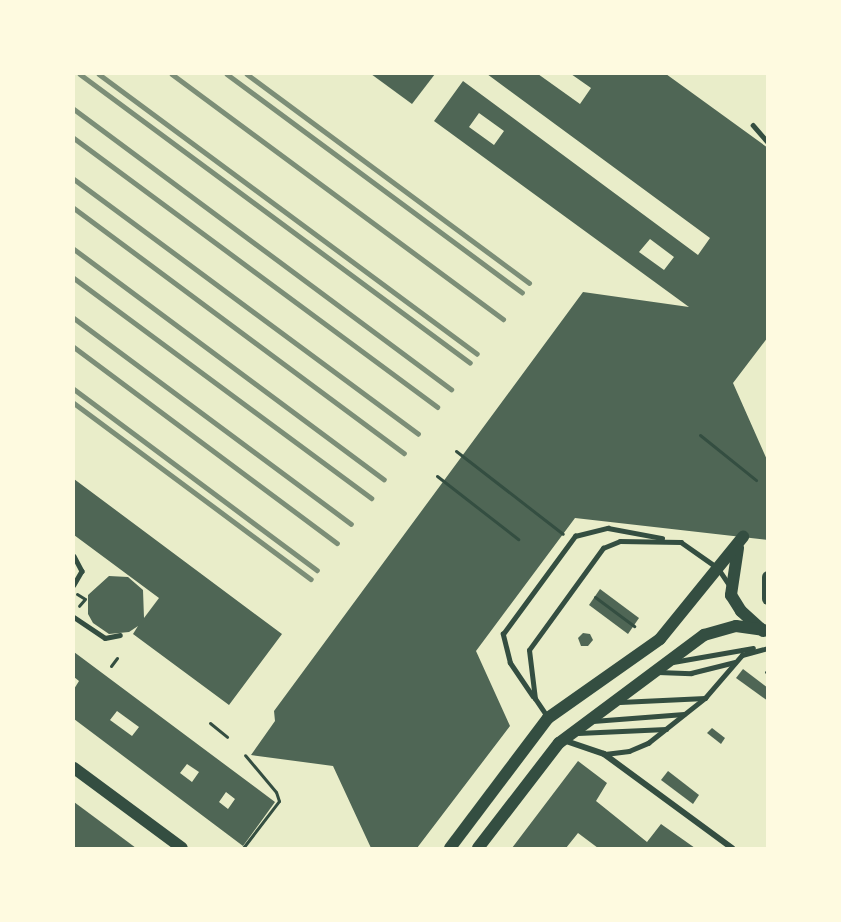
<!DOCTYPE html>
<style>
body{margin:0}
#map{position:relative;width:841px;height:922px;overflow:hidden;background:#e9edc9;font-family:Spectral,serif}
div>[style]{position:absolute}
.building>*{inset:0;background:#4f6655}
.path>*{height:3px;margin:-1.5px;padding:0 1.5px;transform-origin:1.5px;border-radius:1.5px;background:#344e41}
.service>*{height:4.5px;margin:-2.25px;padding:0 2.25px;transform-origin:2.25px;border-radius:2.25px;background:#344e41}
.minor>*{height:6px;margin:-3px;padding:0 3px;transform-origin:3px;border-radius:3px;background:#344e41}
.secondary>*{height:12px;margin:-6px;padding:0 6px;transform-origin:6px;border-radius:6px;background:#344e41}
.rail>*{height:4.5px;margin:-2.25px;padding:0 2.25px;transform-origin:2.25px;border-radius:2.25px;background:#7c8e77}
span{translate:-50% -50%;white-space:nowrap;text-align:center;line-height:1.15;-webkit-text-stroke:5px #fefae0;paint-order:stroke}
.frame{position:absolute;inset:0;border:75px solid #fefae0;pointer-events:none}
</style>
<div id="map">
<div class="building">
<div style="clip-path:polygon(371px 74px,435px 74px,412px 104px)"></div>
<div style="clip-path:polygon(evenodd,487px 74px,538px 74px,580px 104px,591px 88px,571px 74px,666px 74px,768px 148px,768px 337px,733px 383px,768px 462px,768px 540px,575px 518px,476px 651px,510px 726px,417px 848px,371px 848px,333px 766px,251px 755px,275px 721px,274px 711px,583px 292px,689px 307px,434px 121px,463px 81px,698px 255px,710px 238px,487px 74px,479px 113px,504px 131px,494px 145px,469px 127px,479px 113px,487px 74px,650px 239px,674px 257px,664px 270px,639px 252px,650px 239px)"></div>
<div style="clip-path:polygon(74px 479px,282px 634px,229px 705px,133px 634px,138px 626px,129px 632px,109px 634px,93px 623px,88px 614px,88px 595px,109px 576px,128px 577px,143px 590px,144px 618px,159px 598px,74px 535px)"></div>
<div style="clip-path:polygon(600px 589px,639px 618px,628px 634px,589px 605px)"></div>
<div style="clip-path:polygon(583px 633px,590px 634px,593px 640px,588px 646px,581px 646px,578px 638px)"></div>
<div style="clip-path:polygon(evenodd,74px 652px,275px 802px,243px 846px,74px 719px,74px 689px,79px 681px,74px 677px,74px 652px,117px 711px,139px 727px,132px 736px,110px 720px,117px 711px,74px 652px,187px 764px,199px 772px,192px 782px,180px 773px,187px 764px,74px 652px,226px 792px,235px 799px,228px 809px,219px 802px,226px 792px)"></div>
<div style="clip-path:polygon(743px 669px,768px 688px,768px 701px,736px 678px)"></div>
<div style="clip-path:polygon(712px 728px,725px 738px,721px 744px,707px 733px)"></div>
<div style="clip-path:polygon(578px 761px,607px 783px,596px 801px,647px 842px,661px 824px,695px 848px,598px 848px,578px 833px,566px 848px,512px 848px)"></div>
<div style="clip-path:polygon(668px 771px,699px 795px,693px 804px,661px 780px)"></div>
<div style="clip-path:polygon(74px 802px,136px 848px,74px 848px)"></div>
</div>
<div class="path">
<div style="left:700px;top:435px;width:72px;rotate:38.8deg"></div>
<div style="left:456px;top:451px;width:135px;rotate:37.8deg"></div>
<div style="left:437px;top:476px;width:103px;rotate:37.9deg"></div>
<div style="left:77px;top:594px;width:9px;rotate:32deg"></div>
<div style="left:85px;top:599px;width:9px;rotate:131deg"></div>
<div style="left:595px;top:597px;width:49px;rotate:36.6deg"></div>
<div style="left:111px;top:666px;width:10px;rotate:-53deg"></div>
<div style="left:766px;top:672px;width:2px;rotate:27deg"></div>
<div style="left:210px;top:723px;width:22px;rotate:39deg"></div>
<div style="left:243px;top:848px;width:59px;rotate:-52.5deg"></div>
<div style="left:279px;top:801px;width:9px;rotate:-108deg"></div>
<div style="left:276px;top:792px;width:48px;rotate:-130deg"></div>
</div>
<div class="service">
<div style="left:753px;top:125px;width:23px;rotate:49deg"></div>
<div style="left:74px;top:556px;width:17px;rotate:62deg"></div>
<div style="left:82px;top:571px;width:16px;rotate:120deg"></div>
<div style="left:74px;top:617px;width:37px;rotate:34deg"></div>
<div style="left:105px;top:638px;width:15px;rotate:-11deg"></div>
<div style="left:673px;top:662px;width:81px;rotate:-9.9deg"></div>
<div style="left:658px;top:672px;width:33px;rotate:2deg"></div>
<div style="left:691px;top:673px;width:45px;rotate:-14deg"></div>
<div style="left:533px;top:697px;width:41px;rotate:-124.1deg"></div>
<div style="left:510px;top:663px;width:30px;rotate:-104deg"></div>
<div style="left:503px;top:634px;width:122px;rotate:-53.7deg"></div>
<div style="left:575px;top:536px;width:34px;rotate:-14deg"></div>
<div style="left:608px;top:528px;width:55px;rotate:10.5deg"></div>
<div style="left:620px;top:702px;width:85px;rotate:-2.7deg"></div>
<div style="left:548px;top:718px;width:23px;rotate:-124deg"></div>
<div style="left:535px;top:699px;width:49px;rotate:-97deg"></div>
<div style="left:529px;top:650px;width:126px;rotate:-54deg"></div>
<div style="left:603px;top:548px;width:18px;rotate:-22deg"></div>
<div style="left:620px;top:541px;width:61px;rotate:0.9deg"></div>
<div style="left:681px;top:542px;width:45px;rotate:35.1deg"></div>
<div style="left:718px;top:568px;width:22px;rotate:56deg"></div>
<div style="left:593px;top:721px;width:91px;rotate:-4.4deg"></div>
<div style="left:578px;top:733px;width:88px;rotate:-2.6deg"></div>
<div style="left:605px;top:754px;width:24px;rotate:-7deg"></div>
<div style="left:629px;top:751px;width:21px;rotate:-23deg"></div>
<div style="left:648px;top:743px;width:73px;rotate:-38.3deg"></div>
<div style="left:705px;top:698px;width:57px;rotate:-49.3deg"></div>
<div style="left:742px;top:655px;width:27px;rotate:-15deg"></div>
</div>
<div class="minor">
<div style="left:566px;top:741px;width:40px;rotate:18.9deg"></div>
<div style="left:604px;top:754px;width:159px;rotate:36.3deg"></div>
</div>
<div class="secondary">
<div style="left:738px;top:548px;width:48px;rotate:98.5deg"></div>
<div style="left:731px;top:595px;width:19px;rotate:58deg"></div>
<div style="left:741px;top:611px;width:30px;rotate:42deg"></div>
<div style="left:768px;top:577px;width:22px;rotate:90deg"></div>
<div style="left:74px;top:768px;width:134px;rotate:36.5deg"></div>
<div style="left:450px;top:848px;width:163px;rotate:-53deg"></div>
<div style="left:548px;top:718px;width:137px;rotate:-35.2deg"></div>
<div style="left:660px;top:639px;width:132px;rotate:-50.9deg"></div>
<div style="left:478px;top:848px;width:133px;rotate:-52.4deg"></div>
<div style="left:559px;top:743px;width:181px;rotate:-36.7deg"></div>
<div style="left:704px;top:635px;width:33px;rotate:-16deg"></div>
<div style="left:736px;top:626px;width:27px;rotate:8deg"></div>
</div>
<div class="rail">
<div style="left:80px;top:74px;width:485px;rotate:36.5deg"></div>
<div style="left:99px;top:74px;width:470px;rotate:36.5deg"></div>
<div style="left:172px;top:74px;width:412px;rotate:36.5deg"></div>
<div style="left:227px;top:74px;width:367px;rotate:36.5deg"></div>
<div style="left:247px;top:74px;width:351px;rotate:36.5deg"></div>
<div style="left:74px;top:109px;width:470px;rotate:36.6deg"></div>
<div style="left:74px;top:138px;width:452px;rotate:36.5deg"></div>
<div style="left:74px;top:179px;width:428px;rotate:36.5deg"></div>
<div style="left:74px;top:208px;width:411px;rotate:36.6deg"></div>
<div style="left:74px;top:249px;width:386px;rotate:36.6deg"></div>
<div style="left:74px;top:278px;width:370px;rotate:36.5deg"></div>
<div style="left:74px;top:318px;width:345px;rotate:36.6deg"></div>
<div style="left:74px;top:347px;width:328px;rotate:36.7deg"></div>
<div style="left:74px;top:389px;width:303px;rotate:36.7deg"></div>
<div style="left:74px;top:403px;width:295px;rotate:36.6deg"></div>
</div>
<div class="frame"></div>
</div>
